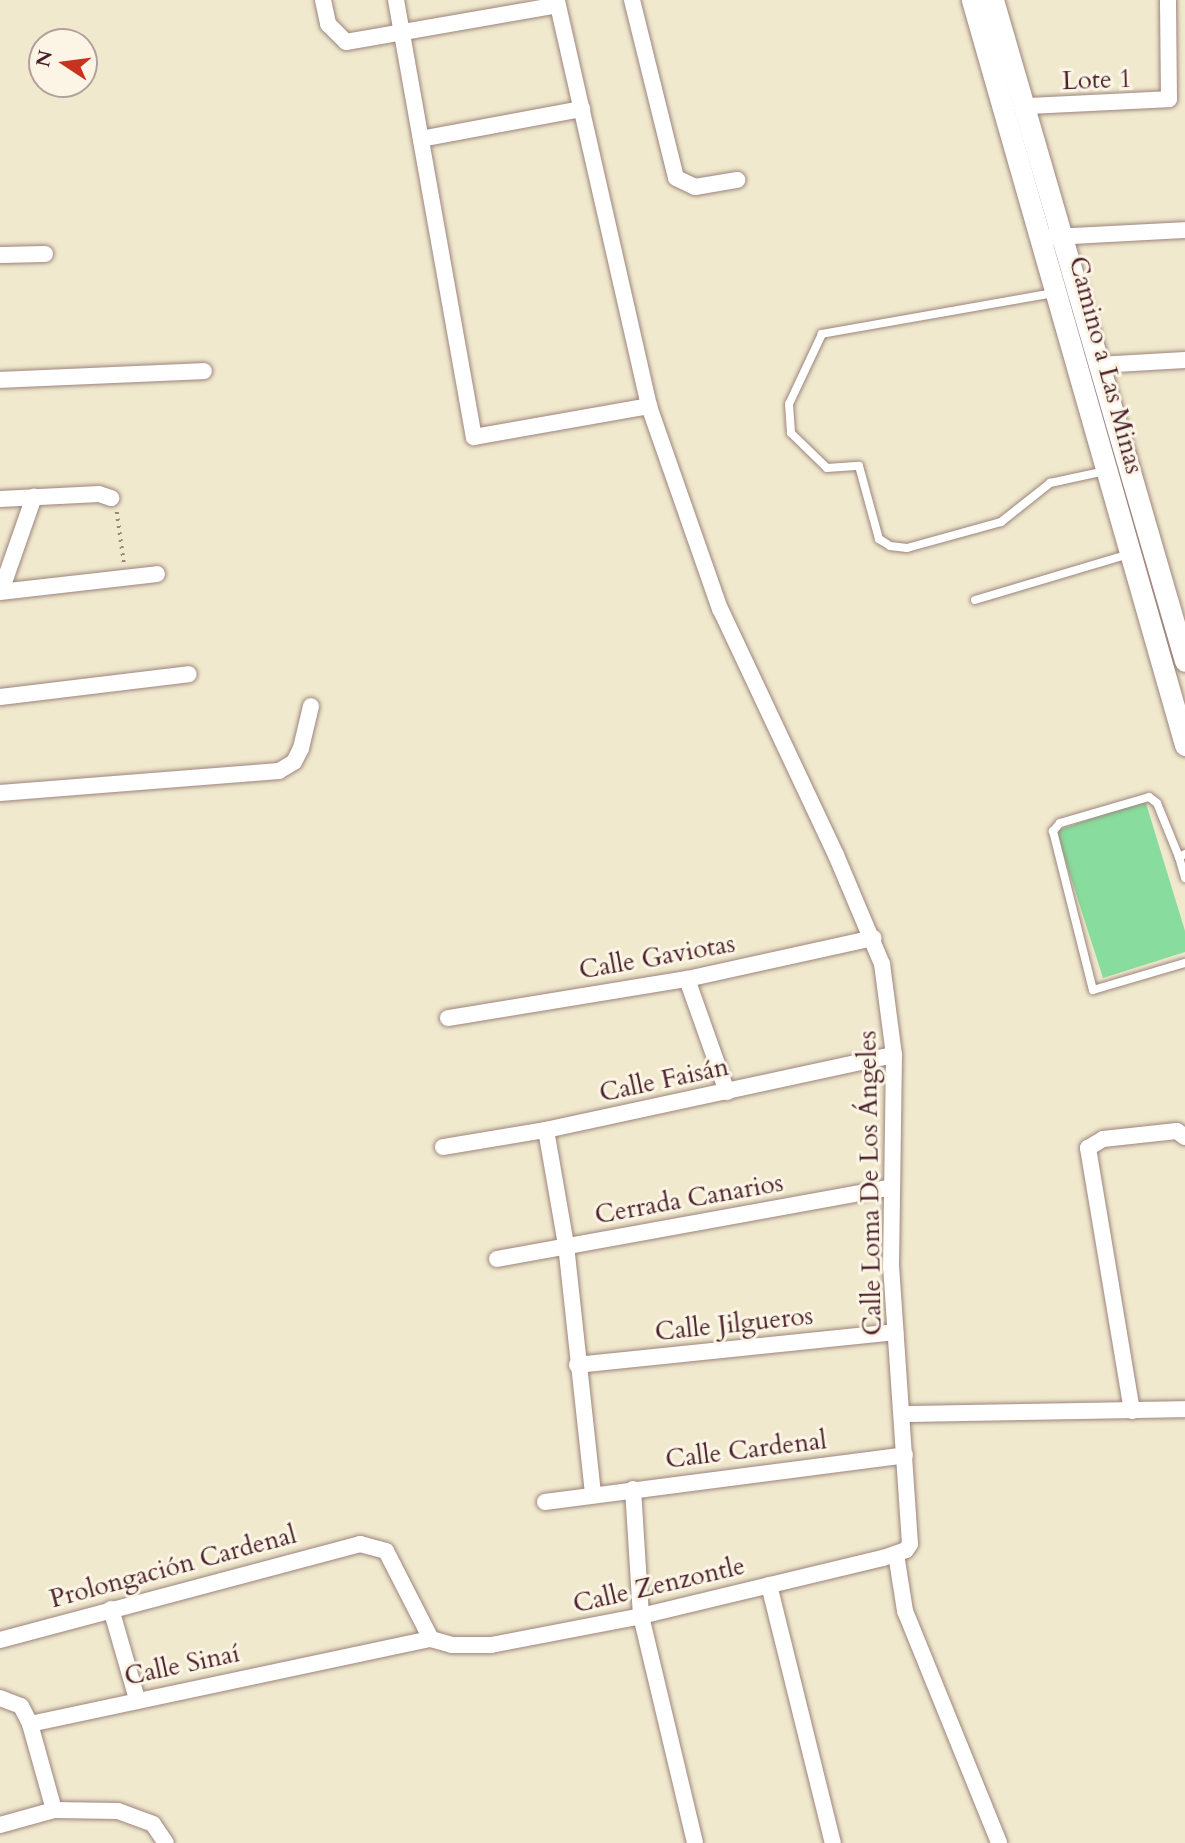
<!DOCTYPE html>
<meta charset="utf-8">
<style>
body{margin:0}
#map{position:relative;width:1185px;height:1843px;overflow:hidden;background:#f0e9ce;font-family:Cardo,serif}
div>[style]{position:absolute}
.green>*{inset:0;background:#88dc9d}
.path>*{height:3.5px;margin-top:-1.75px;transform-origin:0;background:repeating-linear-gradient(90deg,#9d847c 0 2px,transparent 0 7px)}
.roads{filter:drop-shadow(0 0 2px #9d847c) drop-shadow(0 0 2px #9d847c)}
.lane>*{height:8px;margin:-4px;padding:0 4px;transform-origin:4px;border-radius:4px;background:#fff}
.street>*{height:16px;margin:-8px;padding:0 8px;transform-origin:8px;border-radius:8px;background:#fff}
.secondary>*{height:21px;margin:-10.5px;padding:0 10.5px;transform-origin:10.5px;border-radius:10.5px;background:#fff}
span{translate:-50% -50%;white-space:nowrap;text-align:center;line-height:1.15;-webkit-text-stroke:6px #fcf5e5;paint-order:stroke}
.street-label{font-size:26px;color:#4a1f2b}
.north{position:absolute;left:28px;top:28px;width:70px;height:70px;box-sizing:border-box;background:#fcf5e5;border:2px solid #b59f9b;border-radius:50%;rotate:283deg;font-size:19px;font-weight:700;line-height:28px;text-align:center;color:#4a1f2b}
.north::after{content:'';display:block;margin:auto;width:24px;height:32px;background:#c8321e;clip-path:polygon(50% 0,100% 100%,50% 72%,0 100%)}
</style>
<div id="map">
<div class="green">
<div style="clip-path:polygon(1145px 800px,1185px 931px,1185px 952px,1103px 978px,1056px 831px)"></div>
</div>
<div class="path">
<div style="left:117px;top:512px;width:51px;rotate:82.2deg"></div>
</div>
<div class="roads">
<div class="lane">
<div style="left:1054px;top:293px;width:236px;rotate:170deg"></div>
<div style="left:822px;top:334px;width:77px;rotate:115.2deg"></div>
<div style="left:789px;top:404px;width:29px;rotate:86deg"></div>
<div style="left:791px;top:433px;width:50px;rotate:44.2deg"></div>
<div style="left:827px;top:468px;width:32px;rotate:-4deg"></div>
<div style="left:859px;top:466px;width:76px;rotate:74.7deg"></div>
<div style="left:879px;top:539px;width:13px;rotate:32deg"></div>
<div style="left:890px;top:546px;width:17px;rotate:7deg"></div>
<div style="left:907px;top:548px;width:98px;rotate:-15.5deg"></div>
<div style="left:1001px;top:522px;width:63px;rotate:-38.5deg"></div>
<div style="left:1050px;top:483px;width:56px;rotate:-12.3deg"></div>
<div style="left:975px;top:600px;width:161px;rotate:-16.6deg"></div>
<div style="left:1185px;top:854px;width:7px;rotate:153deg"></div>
<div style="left:1179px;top:857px;width:22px;rotate:74deg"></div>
<div style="left:1179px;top:857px;width:58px;rotate:-112.2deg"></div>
<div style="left:1157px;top:803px;width:10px;rotate:-143deg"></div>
<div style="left:1149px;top:797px;width:93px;rotate:163.7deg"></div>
<div style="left:1060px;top:823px;width:11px;rotate:131deg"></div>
<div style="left:1053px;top:831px;width:164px;rotate:75.9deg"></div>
<div style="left:1093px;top:990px;width:96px;rotate:-16.4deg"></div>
</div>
<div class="street">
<div style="left:323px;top:0;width:25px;rotate:78deg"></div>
<div style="left:328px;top:24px;width:25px;rotate:45deg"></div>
<div style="left:346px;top:42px;width:215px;rotate:-9.9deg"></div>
<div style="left:396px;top:0;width:444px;rotate:79.9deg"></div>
<div style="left:474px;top:437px;width:178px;rotate:-10deg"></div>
<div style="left:632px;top:0;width:183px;rotate:76.1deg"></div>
<div style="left:676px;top:178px;width:21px;rotate:25deg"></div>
<div style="left:695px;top:187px;width:43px;rotate:-9.5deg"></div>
<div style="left:1027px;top:106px;width:142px;rotate:-2.8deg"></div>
<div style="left:1169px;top:99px;width:99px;rotate:-90.6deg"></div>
<div style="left:421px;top:139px;width:164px;rotate:-10.6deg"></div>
<div style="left:1052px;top:237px;width:133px;rotate:-3deg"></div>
<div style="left:0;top:255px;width:45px;rotate:-1.3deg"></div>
<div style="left:1098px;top:365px;width:87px;rotate:-3.3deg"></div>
<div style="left:0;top:380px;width:204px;rotate:-2.5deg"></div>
<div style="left:0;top:499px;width:99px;rotate:-2.9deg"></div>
<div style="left:99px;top:494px;width:13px;rotate:18deg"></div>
<div style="left:1px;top:591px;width:100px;rotate:-70.7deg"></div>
<div style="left:0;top:592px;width:158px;rotate:-6.5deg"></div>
<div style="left:0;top:697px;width:190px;rotate:-6.9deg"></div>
<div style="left:0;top:793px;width:280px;rotate:-4.5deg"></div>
<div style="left:279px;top:771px;width:17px;rotate:-31deg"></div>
<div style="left:294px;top:762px;width:16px;rotate:-63deg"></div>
<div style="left:301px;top:748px;width:43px;rotate:-76.6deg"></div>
<div style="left:687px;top:979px;width:120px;rotate:70.5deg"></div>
<div style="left:448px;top:1018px;width:242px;rotate:-9.3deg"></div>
<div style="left:687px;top:979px;width:191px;rotate:-12.4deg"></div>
<div style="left:546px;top:1130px;width:117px;rotate:80.1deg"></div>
<div style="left:566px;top:1245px;width:251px;rotate:83.8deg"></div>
<div style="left:443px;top:1147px;width:104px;rotate:-9.4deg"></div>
<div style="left:546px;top:1130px;width:356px;rotate:-12.2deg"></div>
<div style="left:497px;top:1259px;width:398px;rotate:-10.3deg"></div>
<div style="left:577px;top:1365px;width:320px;rotate:-5.9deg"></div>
<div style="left:1132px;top:1411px;width:267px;rotate:-99.5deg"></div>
<div style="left:1088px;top:1148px;width:17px;rotate:-31deg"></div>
<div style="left:1103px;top:1139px;width:74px;rotate:-6.2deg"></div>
<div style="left:1177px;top:1131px;width:10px;rotate:37deg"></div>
<div style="left:903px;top:1414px;width:282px;rotate:-1deg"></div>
<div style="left:633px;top:1489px;width:127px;rotate:86.4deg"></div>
<div style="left:641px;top:1616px;width:233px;rotate:76.6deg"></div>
<div style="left:545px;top:1502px;width:363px;rotate:-7.4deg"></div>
<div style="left:896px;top:1554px;width:58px;rotate:81deg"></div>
<div style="left:905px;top:1611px;width:250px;rotate:67.9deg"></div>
<div style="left:769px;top:1585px;width:266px;rotate:76.1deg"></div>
<div style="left:111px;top:1609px;width:94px;rotate:73.9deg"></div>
<div style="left:0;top:1640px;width:373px;rotate:-14.9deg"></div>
<div style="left:360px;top:1544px;width:27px;rotate:15deg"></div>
<div style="left:386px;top:1551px;width:99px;rotate:62.9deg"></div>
<div style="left:0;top:1698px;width:22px;rotate:21deg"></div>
<div style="left:21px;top:1706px;width:20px;rotate:63deg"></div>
<div style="left:30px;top:1724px;width:89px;rotate:74.4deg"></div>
<div style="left:30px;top:1724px;width:410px;rotate:-12deg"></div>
<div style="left:431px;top:1639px;width:22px;rotate:16deg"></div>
<div style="left:452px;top:1645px;width:39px"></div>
<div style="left:491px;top:1645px;width:153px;rotate:-10.9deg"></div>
<div style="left:641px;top:1616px;width:249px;rotate:-13.5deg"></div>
<div style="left:883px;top:1558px;width:24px;rotate:-19deg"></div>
<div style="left:906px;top:1550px;width:7px;rotate:-56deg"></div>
<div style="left:910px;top:1544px;width:277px;rotate:-93.9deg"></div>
<div style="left:891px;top:1268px;width:213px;rotate:-89.2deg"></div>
<div style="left:894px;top:1055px;width:92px;rotate:-97.5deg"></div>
<div style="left:882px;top:964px;width:118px;rotate:-112.9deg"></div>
<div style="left:836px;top:855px;width:272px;rotate:-115.2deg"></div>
<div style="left:720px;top:609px;width:215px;rotate:-109.3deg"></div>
<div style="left:649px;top:406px;width:416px;rotate:-102.8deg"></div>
<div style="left:0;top:1825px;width:56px;rotate:-15.5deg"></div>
<div style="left:54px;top:1810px;width:64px;rotate:0.9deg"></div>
<div style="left:118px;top:1811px;width:37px;rotate:20deg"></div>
<div style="left:153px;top:1824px;width:23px;rotate:56deg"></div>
</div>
<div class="secondary">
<div style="left:972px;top:0;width:775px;rotate:74.04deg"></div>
<div style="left:993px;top:0;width:688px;rotate:73.8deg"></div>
</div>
</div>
<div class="street-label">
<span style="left:1097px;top:80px;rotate:-2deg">Lote 1</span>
<span style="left:1106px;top:365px;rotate:75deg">Camino a Las Minas</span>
<span style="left:657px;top:957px;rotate:-10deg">Calle Gaviotas</span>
<span style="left:664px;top:1080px;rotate:-12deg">Calle Faisán</span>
<span style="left:870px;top:1183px;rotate:-91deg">Calle Loma De Los Ángeles</span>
<span style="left:689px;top:1199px;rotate:-10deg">Cerrada Canarios</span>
<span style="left:734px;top:1324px;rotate:-6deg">Calle Jilgueros</span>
<span style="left:746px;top:1450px;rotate:-7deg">Calle Cardenal</span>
<span style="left:173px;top:1567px;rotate:-15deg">Prolongación Cardenal</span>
<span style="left:659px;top:1585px;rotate:-13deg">Calle Zenzontle</span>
<span style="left:182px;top:1665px;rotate:-12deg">Calle Sinaí</span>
</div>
<div class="north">N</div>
</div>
